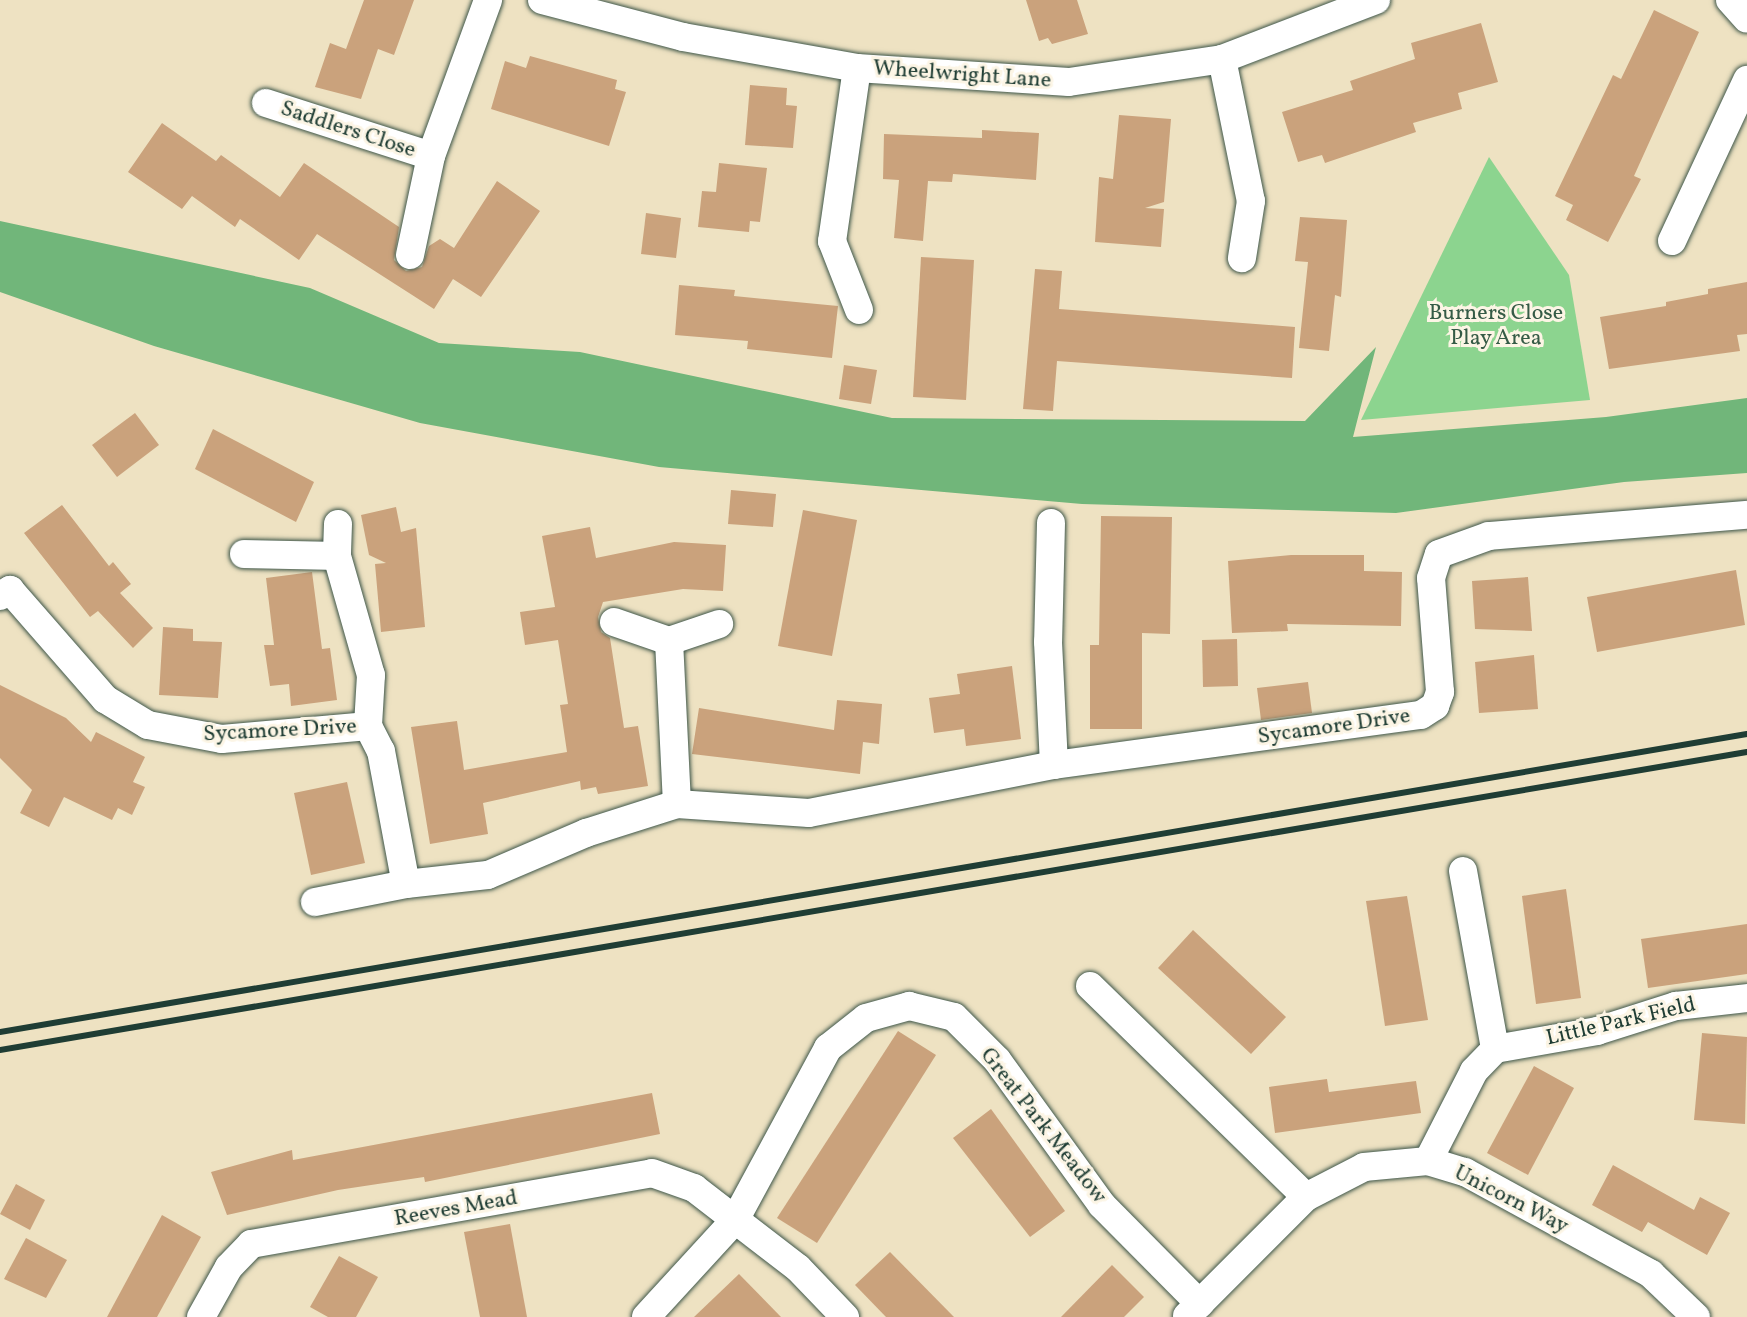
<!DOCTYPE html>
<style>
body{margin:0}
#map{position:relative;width:1747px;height:1317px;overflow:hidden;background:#eee2c2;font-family:Vollkorn,serif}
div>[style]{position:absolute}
.green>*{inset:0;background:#8cd48f}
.forest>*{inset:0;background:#71b67a}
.building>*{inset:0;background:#caa27c}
.roads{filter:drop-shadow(0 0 2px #3e5649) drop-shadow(0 0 2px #3e5649)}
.street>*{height:28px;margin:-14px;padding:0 14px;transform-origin:14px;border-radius:14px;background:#fff}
.rail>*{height:6px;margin:-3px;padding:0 3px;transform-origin:3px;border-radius:3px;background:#1f3d34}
span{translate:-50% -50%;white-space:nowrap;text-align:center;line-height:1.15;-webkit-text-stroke:6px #fcf5e5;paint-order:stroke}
.street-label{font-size:22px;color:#1f3d34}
.park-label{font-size:22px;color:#355b46}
</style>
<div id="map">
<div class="green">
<div style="clip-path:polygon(1489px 157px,1569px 275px,1590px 400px,1361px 420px)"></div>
</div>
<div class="forest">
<div style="clip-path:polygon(0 221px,310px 288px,439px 343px,580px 352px,892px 418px,1305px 421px,1376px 347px,1353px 437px,1606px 417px,1747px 398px,1747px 473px,1624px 482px,1396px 513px,1082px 504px,659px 467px,420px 423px,154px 346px,0 292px)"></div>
</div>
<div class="building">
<div style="clip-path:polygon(364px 0,414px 0,394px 55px,378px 49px,361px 99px,315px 87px,330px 43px,346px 49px)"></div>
<div style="clip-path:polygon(1026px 0,1077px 0,1088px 34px,1052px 44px,1048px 38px,1039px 41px)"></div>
<div style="clip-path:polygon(1654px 10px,1699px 32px,1634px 176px,1641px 179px,1608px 242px,1566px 220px,1573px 205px,1555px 196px,1613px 75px,1621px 79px)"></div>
<div style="clip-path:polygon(1481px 23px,1498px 82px,1458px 93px,1462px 109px,1413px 123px,1416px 132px,1325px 163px,1322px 155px,1298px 162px,1282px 112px,1353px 90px,1350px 81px,1415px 59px,1411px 43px)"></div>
<div style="clip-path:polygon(530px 56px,617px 80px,615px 89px,626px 92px,609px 146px,491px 109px,505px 61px,526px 68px)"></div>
<div style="clip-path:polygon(750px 85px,787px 88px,786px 105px,797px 106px,793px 148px,745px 145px)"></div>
<div style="clip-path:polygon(1119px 115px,1171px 119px,1164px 202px,1145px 208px,1164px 209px,1161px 247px,1095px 242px,1099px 177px,1113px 179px)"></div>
<div style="clip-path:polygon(162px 123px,216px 161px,221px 155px,280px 197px,304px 163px,399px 227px,394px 260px,406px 271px,422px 267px,429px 246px,440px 239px,454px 248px,497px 181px,540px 211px,481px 297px,453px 279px,434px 309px,317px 234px,299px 260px,240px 219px,235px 227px,192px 196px,182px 209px,128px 172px)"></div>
<div style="clip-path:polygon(982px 130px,1039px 133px,1036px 180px,953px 174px,952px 182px,928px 181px,923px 241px,894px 238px,899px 180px,883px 179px,884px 134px,982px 138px)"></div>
<div style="clip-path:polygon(719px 163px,767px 168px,760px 222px,750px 221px,749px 232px,698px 227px,702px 191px,716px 192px)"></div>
<div style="clip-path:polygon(646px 213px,681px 218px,676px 258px,641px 254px)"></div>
<div style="clip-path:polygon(1300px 217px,1347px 220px,1341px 297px,1335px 295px,1329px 351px,1299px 348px,1308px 262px,1295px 261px)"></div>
<div style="clip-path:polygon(921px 257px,974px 260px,966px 400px,913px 397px)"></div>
<div style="clip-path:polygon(1035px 269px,1062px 271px,1059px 309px,1295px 327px,1292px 378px,1057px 361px,1053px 411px,1023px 409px)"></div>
<div style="clip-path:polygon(1747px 282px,1747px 334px,1737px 335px,1740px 351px,1609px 369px,1600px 317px,1666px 306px,1666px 302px,1708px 294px,1708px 289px)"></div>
<div style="clip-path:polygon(679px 285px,735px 290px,734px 296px,838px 306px,832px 358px,747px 349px,748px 341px,675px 335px)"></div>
<div style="clip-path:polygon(844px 365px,877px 370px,871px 404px,839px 399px)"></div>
<div style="clip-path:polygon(135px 413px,159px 445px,117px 477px,92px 445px)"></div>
<div style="clip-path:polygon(213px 429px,314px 482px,296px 522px,195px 469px)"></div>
<div style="clip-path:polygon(731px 490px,776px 494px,773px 527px,728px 524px)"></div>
<div style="clip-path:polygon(62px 505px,109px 566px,113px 562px,131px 584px,120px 593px,153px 628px,133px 648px,98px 611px,90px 617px,24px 533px)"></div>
<div style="clip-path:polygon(396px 507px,401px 532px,416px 528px,425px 627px,381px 632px,375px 564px,386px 563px,369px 555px,361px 515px)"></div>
<div style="clip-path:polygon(803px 510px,857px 520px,832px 656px,778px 646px)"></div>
<div style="clip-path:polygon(1101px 516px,1172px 517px,1170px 634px,1142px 633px,1142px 729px,1090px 729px,1090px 645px,1099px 645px)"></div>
<div style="clip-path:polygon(590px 527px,596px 558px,674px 542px,726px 545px,723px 591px,683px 589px,603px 602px,598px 617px,601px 632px,610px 638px,624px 728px,638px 726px,648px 786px,598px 794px,596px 787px,581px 790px,580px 781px,483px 803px,488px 834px,430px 844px,411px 727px,457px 721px,464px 770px,567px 752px,560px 705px,568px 704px,558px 640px,525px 645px,520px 612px,555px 607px,542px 536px)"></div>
<div style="clip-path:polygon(1291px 555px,1364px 555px,1364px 571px,1402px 572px,1401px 626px,1287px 624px,1288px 631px,1232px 633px,1228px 561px)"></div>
<div style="clip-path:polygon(1736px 570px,1745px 625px,1597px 652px,1587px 597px)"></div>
<div style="clip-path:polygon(312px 572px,322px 649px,330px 648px,337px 700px,291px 706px,289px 684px,270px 686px,264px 645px,274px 645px,266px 578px)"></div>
<div style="clip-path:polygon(1528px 577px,1532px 631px,1475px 629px,1472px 581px)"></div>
<div style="clip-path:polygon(163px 627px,193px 629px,193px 641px,222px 642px,218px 698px,159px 695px)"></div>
<div style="clip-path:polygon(1237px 639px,1238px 686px,1203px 687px,1202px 640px)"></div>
<div style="clip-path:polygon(1534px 655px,1538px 709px,1479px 713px,1475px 662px)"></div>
<div style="clip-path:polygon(1012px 666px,1021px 739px,966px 746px,964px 729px,934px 733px,929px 698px,960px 694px,957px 674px)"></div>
<div style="clip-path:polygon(1308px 682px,1312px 713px,1261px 720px,1257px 688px)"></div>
<div style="clip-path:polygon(0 685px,66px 718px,91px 742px,96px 732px,145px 757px,133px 782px,145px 787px,132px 815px,118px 808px,112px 820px,64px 797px,49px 827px,20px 813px,32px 790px,0 758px)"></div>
<div style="clip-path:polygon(837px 700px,882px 704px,879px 744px,863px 742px,860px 774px,692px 754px,699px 708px,834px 730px)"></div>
<div style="clip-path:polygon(347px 782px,365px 863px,311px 875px,294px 793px)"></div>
<div style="clip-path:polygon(1566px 889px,1581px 998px,1536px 1004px,1522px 896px)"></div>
<div style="clip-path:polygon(1407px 896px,1428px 1020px,1385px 1026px,1366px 901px)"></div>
<div style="clip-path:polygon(1747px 924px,1747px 974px,1648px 988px,1641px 939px)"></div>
<div style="clip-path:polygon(1193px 930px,1286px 1017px,1251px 1054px,1158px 968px)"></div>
<div style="clip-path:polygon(898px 1031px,936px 1055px,817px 1243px,777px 1218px)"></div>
<div style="clip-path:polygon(1702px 1033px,1747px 1037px,1745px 1124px,1694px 1120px)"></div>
<div style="clip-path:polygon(1534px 1066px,1574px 1088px,1528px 1175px,1487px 1153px)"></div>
<div style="clip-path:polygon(1327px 1079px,1329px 1092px,1416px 1081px,1421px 1113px,1275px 1133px,1269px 1087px)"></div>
<div style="clip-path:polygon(652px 1093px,660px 1134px,425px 1182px,424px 1177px,338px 1190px,227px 1215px,211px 1172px,292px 1150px,293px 1160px)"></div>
<div style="clip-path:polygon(991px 1109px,1065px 1211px,1030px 1237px,953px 1138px)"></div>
<div style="clip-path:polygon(1613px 1165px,1694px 1210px,1700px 1197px,1730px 1213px,1707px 1255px,1648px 1222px,1642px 1232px,1592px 1205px)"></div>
<div style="clip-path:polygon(16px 1184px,45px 1200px,30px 1230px,0 1214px)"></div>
<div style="clip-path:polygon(162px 1215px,201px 1237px,157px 1317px,107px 1317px)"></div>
<div style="clip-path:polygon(510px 1224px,527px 1317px,480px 1317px,464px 1232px)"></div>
<div style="clip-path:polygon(26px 1238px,67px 1260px,46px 1298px,4px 1279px)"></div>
<div style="clip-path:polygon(890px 1252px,954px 1317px,886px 1317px,855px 1285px)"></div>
<div style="clip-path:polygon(339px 1256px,378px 1277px,356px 1317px,328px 1317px,310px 1307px)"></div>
<div style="clip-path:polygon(1112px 1265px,1144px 1297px,1124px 1317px,1061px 1317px)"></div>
<div style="clip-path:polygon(739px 1274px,781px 1317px,694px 1317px)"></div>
</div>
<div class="roads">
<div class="street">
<div style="left:542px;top:0;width:146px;rotate:14.7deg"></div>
<div style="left:683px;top:37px;width:177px;rotate:10.1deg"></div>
<div style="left:857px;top:68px;width:212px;rotate:3.8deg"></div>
<div style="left:1069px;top:82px;width:155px;rotate:-8.5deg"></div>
<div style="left:1222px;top:59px;width:165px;rotate:-21deg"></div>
<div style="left:1730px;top:0;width:25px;rotate:48deg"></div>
<div style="left:1222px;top:59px;width:145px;rotate:78.5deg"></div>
<div style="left:1251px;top:201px;width:58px;rotate:99deg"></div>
<div style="left:857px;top:68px;width:175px;rotate:98.2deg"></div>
<div style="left:832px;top:241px;width:74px;rotate:68.6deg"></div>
<div style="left:266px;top:103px;width:173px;rotate:17.8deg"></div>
<div style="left:1672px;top:241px;width:178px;rotate:-65deg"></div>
<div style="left:410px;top:255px;width:101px;rotate:-78deg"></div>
<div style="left:431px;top:156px;width:166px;rotate:-69.9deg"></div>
<div style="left:1051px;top:523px;width:119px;rotate:91.4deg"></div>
<div style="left:1048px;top:642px;width:123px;rotate:87.2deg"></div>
<div style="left:338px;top:524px;width:32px;rotate:92deg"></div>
<div style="left:337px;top:556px;width:124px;rotate:74.1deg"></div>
<div style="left:371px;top:675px;width:51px;rotate:93.4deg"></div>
<div style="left:244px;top:554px;width:93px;rotate:1.2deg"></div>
<div style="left:0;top:596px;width:12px;rotate:-31deg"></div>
<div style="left:10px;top:590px;width:145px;rotate:48.9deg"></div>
<div style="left:105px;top:699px;width:50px;rotate:31.2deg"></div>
<div style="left:148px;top:725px;width:75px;rotate:10.7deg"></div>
<div style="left:222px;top:739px;width:147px;rotate:-5.1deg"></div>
<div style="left:368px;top:726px;width:28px;rotate:63deg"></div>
<div style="left:381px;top:751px;width:135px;rotate:79.4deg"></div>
<div style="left:406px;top:884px;width:82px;rotate:-6.3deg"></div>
<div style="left:488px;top:875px;width:107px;rotate:-23.2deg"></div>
<div style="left:586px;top:833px;width:96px;rotate:-17.7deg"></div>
<div style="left:677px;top:804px;width:132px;rotate:3.9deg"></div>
<div style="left:809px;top:813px;width:250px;rotate:-11.1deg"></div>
<div style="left:1054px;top:765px;width:370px;rotate:-7.8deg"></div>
<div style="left:1421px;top:715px;width:17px;rotate:-33deg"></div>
<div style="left:1435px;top:706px;width:15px;rotate:-70deg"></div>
<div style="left:1440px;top:692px;width:114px;rotate:-94.5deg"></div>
<div style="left:1431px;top:578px;width:25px;rotate:-72deg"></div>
<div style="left:1439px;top:554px;width:53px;rotate:-19.8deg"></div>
<div style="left:1489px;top:536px;width:259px;rotate:-4.7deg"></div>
<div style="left:614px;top:622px;width:58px;rotate:19.1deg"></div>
<div style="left:677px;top:804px;width:163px;rotate:-92.8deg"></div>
<div style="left:669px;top:641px;width:53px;rotate:-18.8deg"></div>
<div style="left:1463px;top:871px;width:181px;rotate:79.8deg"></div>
<div style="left:315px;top:902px;width:93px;rotate:-11.2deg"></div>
<div style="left:1090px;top:986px;width:302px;rotate:44.3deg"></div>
<div style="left:1428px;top:1161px;width:101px;rotate:-62.9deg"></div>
<div style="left:1474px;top:1071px;width:30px;rotate:-46deg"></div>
<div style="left:1495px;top:1049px;width:104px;rotate:-10deg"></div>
<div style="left:1597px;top:1031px;width:83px;rotate:-17.6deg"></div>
<div style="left:1676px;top:1006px;width:71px;rotate:-6.4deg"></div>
<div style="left:1187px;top:1316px;width:168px;rotate:-45deg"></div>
<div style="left:1306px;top:1197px;width:65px;rotate:-27.3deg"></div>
<div style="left:1364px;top:1167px;width:64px;rotate:-5.4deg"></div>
<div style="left:1428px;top:1161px;width:39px;rotate:17deg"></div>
<div style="left:1465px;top:1172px;width:212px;rotate:28.7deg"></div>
<div style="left:1651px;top:1274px;width:62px;rotate:43.7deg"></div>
<div style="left:201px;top:1317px;width:57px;rotate:-60.8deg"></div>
<div style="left:229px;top:1267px;width:32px;rotate:-46deg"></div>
<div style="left:251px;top:1244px;width:407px;rotate:-10deg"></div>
<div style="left:652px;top:1173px;width:45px;rotate:19.7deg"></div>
<div style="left:694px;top:1188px;width:131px;rotate:37.6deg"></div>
<div style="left:798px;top:1268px;width:68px;rotate:46.2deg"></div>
<div style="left:646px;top:1317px;width:132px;rotate:-47.5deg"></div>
<div style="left:735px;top:1220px;width:196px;rotate:-61.6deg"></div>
<div style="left:828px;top:1048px;width:48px;rotate:-38.3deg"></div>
<div style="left:866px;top:1018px;width:45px;rotate:-15.6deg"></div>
<div style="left:909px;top:1006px;width:46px;rotate:13.7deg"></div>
<div style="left:954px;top:1017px;width:61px;rotate:45deg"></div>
<div style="left:997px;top:1060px;width:179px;rotate:54.1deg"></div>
<div style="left:1102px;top:1205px;width:139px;rotate:45.3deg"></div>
</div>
</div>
<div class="rail">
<div style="left:0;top:1032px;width:1772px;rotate:-9.68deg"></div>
<div style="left:0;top:1050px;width:1772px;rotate:-9.68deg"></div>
</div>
<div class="street-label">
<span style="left:962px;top:75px;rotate:4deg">Wheelwright Lane</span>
<span style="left:348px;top:130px;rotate:18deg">Saddlers Close</span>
<span style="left:1334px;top:727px;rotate:-8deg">Sycamore Drive</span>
<span style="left:280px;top:731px;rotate:-3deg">Sycamore Drive</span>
<span style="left:1621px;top:1022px;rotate:-13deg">Little Park Field</span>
<span style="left:1043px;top:1126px;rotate:52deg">Great Park Meadow</span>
<span style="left:1511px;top:1200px;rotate:27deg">Unicorn Way</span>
<span style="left:456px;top:1209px;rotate:-10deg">Reeves Mead</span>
</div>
<div class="park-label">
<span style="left:1496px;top:326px">Burners Close<br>Play Area</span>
</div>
</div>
